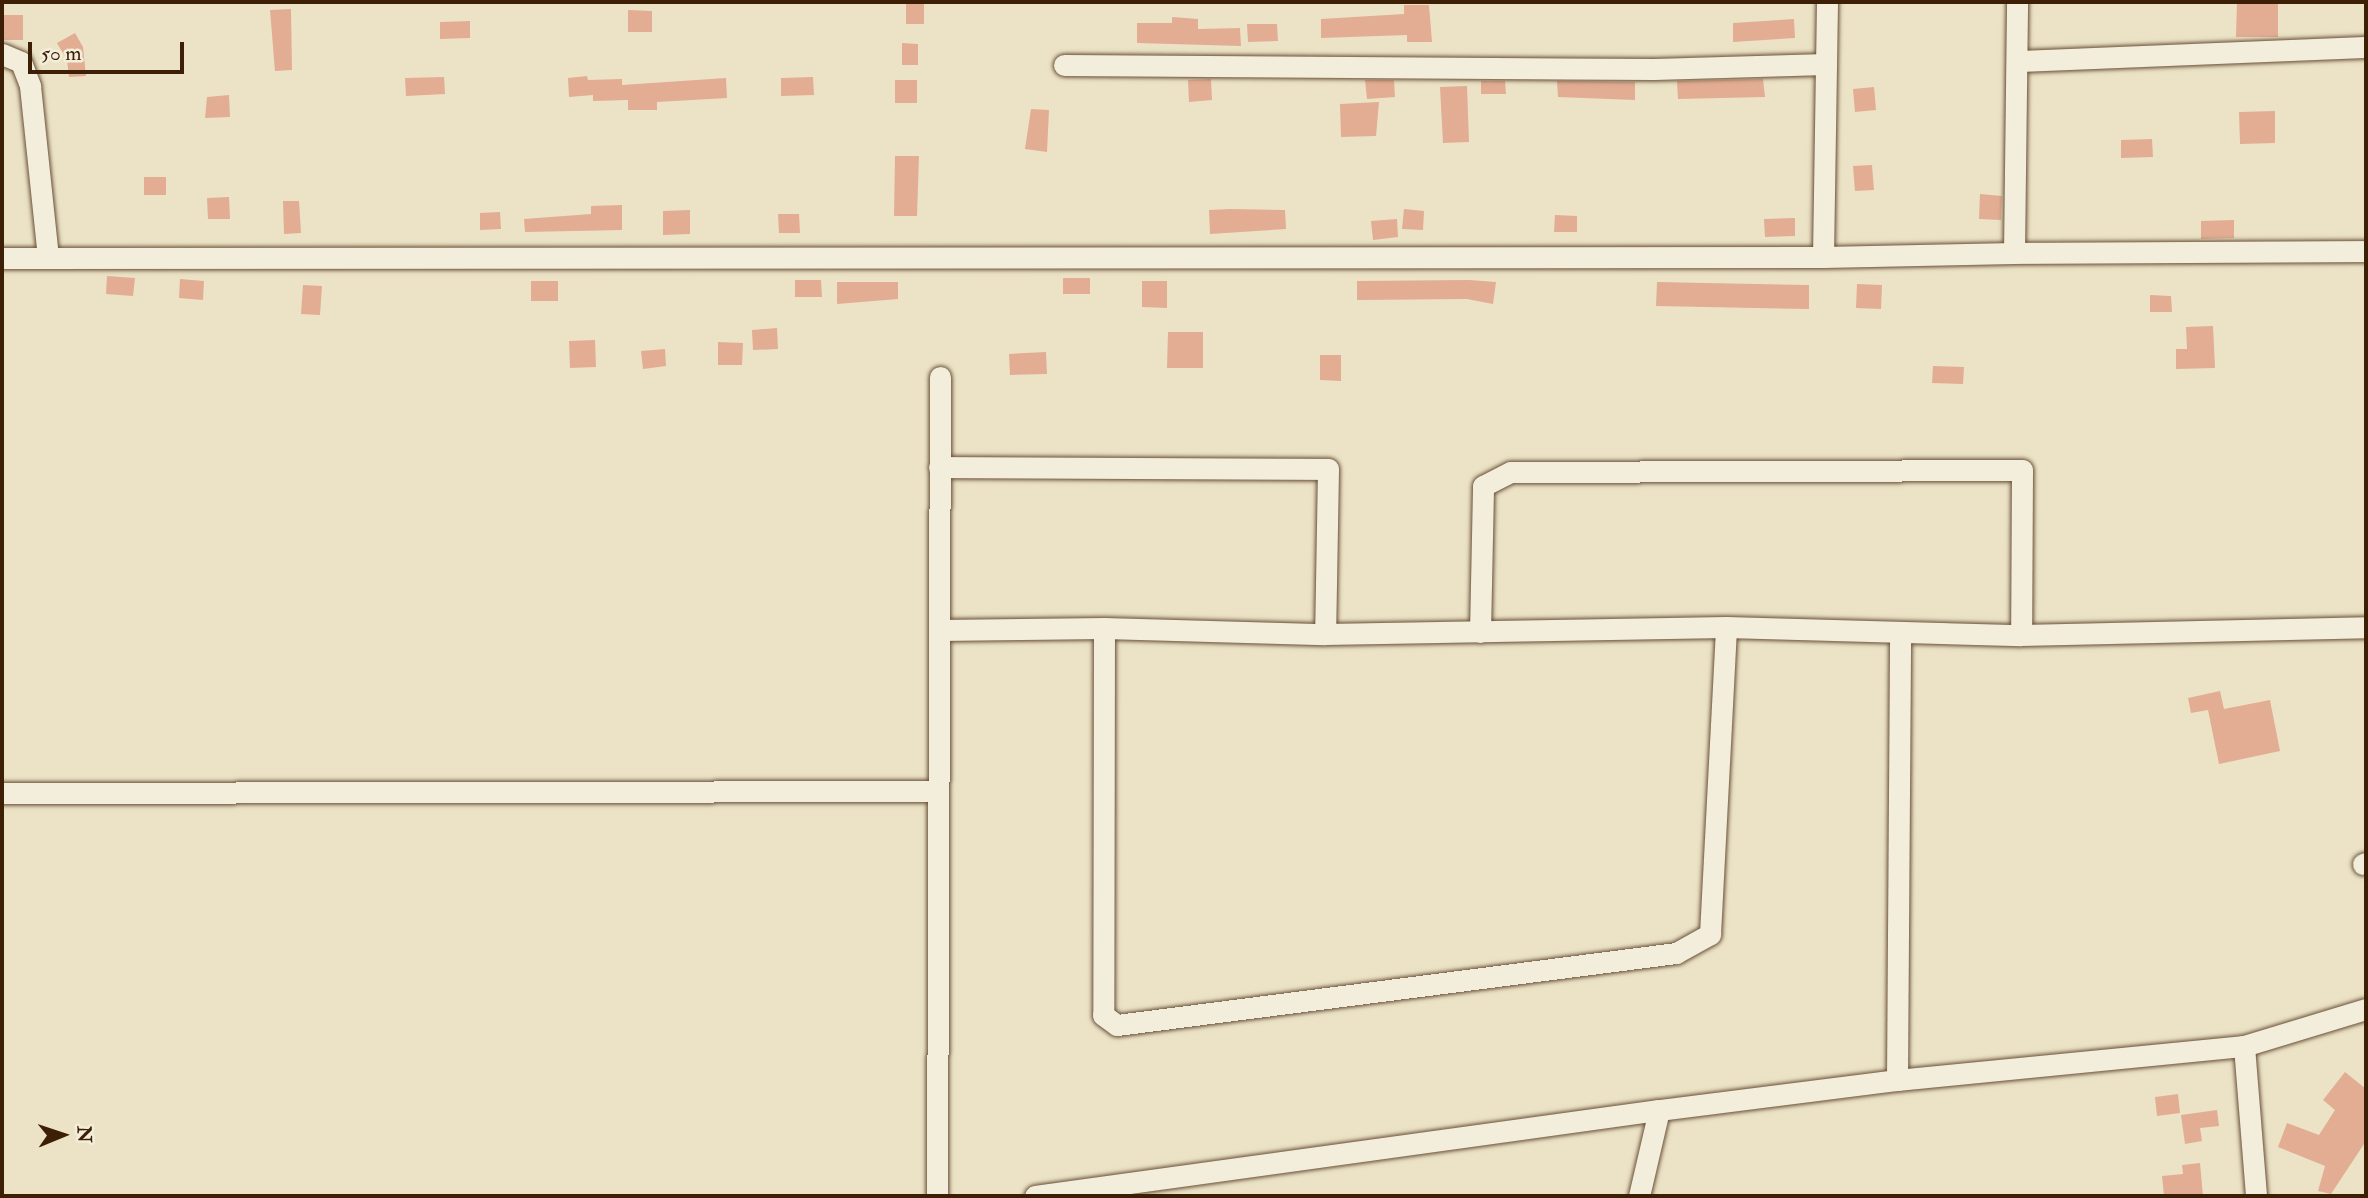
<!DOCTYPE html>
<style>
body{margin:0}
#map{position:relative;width:2368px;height:1198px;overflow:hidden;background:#ece3c7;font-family:"IM FELL Double Pica",serif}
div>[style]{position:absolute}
.building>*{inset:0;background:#e2ad93}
.roads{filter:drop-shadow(0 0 2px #695036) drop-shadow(0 0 2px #695036)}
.minor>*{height:21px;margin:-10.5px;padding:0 10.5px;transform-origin:10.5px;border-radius:10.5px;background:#f3eddb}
span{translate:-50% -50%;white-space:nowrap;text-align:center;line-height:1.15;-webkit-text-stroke:5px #f3eddb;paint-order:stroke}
.frame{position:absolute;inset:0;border:4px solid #3d1f05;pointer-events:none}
.north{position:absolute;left:28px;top:1100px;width:70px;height:70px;-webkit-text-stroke:5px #f3eddb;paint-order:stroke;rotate:88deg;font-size:19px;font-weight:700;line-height:28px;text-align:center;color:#3d1f05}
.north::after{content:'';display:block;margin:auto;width:24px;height:32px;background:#3d1f05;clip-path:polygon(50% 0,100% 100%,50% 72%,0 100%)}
.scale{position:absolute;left:28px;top:42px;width:156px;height:32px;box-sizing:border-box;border:4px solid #3d1f05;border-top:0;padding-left:9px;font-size:21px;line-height:24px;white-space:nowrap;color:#3d1f05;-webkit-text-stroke:5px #f3eddb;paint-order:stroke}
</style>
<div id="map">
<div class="building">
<div style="clip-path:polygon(906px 2px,924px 2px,924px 24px,906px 24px)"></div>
<div style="clip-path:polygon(2237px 2px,2278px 2px,2278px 37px,2236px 37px)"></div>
<div style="clip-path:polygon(1404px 5px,1429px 5px,1432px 42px,1407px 42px,1407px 35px,1321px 38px,1321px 19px,1404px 14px)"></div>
<div style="clip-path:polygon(291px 9px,292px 70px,275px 71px,270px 10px)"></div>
<div style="clip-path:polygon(628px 10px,652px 11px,652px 32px,628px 32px)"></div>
<div style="clip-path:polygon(2px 15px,23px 15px,23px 40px,2px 40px)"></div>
<div style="clip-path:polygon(1172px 17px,1198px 19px,1198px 29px,1240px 28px,1241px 46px,1137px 43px,1137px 23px,1172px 23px)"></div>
<div style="clip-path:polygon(1794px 19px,1795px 38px,1733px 42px,1733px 23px)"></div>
<div style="clip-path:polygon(470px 21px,470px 38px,440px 39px,440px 22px)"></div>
<div style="clip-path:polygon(1247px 24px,1277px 24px,1278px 41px,1248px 42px)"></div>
<div style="clip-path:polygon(75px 33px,83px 47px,86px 76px,69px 77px,67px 60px,57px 43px)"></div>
<div style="clip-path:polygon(902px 43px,918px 44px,918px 65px,902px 65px)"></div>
<div style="clip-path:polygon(587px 76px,588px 80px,622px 79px,622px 85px,726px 78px,727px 98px,657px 102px,657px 110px,628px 110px,628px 100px,593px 101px,593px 95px,569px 97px,568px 78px)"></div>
<div style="clip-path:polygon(444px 77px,445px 94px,406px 96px,405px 78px)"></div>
<div style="clip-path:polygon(813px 77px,814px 95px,781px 96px,781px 78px)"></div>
<div style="clip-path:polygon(1211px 79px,1212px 100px,1189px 102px,1188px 80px)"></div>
<div style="clip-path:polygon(1763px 79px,1765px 97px,1678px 99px,1677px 81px)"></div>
<div style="clip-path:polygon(895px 80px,917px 80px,917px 103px,895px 103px)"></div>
<div style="clip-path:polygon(1365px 80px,1394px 80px,1395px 97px,1367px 99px)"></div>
<div style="clip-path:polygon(1481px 81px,1505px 81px,1506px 94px,1481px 94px)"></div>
<div style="clip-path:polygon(1557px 81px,1635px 82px,1635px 100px,1558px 97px)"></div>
<div style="clip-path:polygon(1467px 86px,1469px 142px,1443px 143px,1440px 87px)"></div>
<div style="clip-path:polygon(1874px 87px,1876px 110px,1855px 112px,1853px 89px)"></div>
<div style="clip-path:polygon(229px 95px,230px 117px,205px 118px,207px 97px)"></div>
<div style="clip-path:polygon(1379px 102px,1376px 136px,1341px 137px,1340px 104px)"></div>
<div style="clip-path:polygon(1031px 109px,1049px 110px,1047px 152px,1025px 149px)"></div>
<div style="clip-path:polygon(2275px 111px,2275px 143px,2240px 144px,2239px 112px)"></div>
<div style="clip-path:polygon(2152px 139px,2153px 157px,2121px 158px,2121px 140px)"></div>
<div style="clip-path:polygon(895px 156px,919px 156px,917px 216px,894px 216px)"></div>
<div style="clip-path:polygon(1872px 165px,1874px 190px,1855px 191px,1853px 166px)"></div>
<div style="clip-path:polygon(144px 177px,166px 177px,166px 195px,144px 195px)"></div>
<div style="clip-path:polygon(1980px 194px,2002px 196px,2001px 220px,1979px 219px)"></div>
<div style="clip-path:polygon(229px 197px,230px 219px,208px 219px,207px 198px)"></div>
<div style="clip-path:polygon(283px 201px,299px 201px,301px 233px,284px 234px)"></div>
<div style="clip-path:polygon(622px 205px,622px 230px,525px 232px,524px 219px,591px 214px,591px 206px)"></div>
<div style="clip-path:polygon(1231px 209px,1285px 210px,1286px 229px,1210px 234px,1209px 210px)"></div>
<div style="clip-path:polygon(1404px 209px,1424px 211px,1423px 230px,1402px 229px)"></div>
<div style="clip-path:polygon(690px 210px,690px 234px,663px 235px,663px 211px)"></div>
<div style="clip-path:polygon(500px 212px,501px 229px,480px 230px,480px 213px)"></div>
<div style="clip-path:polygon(778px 214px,799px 214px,800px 233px,779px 233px)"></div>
<div style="clip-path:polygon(1555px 215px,1577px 216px,1577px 232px,1554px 232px)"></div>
<div style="clip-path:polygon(1795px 218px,1795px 236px,1765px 237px,1764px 219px)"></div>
<div style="clip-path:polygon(1397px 219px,1398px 237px,1373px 240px,1371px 221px)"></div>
<div style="clip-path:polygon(2234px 220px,2234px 238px,2201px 239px,2201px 221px)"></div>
<div style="clip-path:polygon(107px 276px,135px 278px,133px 296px,106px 294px)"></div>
<div style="clip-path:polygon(1063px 278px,1090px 278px,1090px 294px,1063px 294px)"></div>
<div style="clip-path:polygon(180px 279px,204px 281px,203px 300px,179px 298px)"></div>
<div style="clip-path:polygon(795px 280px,821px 280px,822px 297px,795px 297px)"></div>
<div style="clip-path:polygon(1469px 280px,1496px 282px,1493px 304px,1467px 299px,1357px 300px,1357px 281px)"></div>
<div style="clip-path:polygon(531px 281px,558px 281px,558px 301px,531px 301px)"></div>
<div style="clip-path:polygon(1142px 281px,1167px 281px,1167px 308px,1142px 307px)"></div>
<div style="clip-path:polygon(837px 282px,898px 282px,898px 299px,837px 304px)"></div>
<div style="clip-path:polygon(1657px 282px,1809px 285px,1809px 309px,1656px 306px)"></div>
<div style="clip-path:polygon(1857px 284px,1882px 285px,1881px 309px,1856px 308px)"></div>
<div style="clip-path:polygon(303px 285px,322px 286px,320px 315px,301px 314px)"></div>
<div style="clip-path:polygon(2150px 295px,2171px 296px,2172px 312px,2150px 312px)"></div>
<div style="clip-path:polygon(2213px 326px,2215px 368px,2176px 369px,2176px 349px,2187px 349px,2186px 327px)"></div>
<div style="clip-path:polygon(777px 328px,778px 349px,753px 350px,752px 330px)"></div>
<div style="clip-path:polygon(1168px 332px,1203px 332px,1203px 368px,1167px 368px)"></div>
<div style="clip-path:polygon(595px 340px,596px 367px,570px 368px,569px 341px)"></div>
<div style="clip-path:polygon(718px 342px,743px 343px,742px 365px,718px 365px)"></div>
<div style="clip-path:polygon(665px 349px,666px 366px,643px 369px,641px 351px)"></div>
<div style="clip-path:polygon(1046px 352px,1047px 374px,1010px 375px,1009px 354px)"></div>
<div style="clip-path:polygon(1320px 355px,1341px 355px,1341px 381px,1320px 380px)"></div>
<div style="clip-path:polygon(1933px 366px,1964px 367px,1963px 384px,1932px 383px)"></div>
<div style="clip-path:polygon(2220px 691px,2224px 709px,2270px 700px,2280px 751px,2219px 764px,2208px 710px,2191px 713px,2188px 698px)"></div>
<div style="clip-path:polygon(2345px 1072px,2366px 1089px,2366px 1141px,2331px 1194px,2318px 1191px,2325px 1166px,2278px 1147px,2287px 1123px,2319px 1135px,2335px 1110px,2323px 1100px)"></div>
<div style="clip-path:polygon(2178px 1094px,2180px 1113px,2157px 1116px,2155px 1097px)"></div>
<div style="clip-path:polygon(2217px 1110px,2219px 1126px,2200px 1128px,2202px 1141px,2185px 1144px,2181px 1115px)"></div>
<div style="clip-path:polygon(2200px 1163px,2203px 1196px,2164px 1196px,2162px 1176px,2183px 1174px,2182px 1165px)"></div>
</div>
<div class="roads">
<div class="minor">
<div style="left:2px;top:54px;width:21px;rotate:23deg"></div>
<div style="left:21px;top:62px;width:26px;rotate:69deg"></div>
<div style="left:30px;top:86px;width:173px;rotate:84deg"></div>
<div style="left:2018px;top:61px;width:348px;rotate:-2.3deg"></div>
<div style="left:1064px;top:65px;width:590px;rotate:0.39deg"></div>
<div style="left:1654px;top:69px;width:172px;rotate:-1.7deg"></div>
<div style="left:2014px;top:253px;width:352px;rotate:-0.3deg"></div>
<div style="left:1823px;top:257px;width:255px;rotate:-89.1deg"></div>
<div style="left:2px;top:258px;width:1821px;rotate:-0.03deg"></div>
<div style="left:1823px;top:257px;width:191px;rotate:-1.2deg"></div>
<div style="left:2014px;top:253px;width:251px;rotate:-89.3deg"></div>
<div style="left:939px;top:467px;width:389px;rotate:0.3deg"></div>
<div style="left:1328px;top:469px;width:165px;rotate:91deg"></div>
<div style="left:1104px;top:628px;width:387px;rotate:90.1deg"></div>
<div style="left:1103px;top:1015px;width:17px;rotate:36deg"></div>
<div style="left:1117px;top:1025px;width:564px;rotate:-7.34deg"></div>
<div style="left:1676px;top:953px;width:39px;rotate:-29deg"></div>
<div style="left:1710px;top:934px;width:307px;rotate:-87deg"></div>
<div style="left:939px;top:630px;width:165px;rotate:-0.7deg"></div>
<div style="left:1104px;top:628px;width:221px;rotate:1.6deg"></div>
<div style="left:1325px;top:634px;width:401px;rotate:-1deg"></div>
<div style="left:1726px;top:627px;width:295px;rotate:1.6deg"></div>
<div style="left:2021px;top:635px;width:345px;rotate:-1.3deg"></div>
<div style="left:1480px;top:632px;width:146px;rotate:-88.8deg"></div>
<div style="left:1483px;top:486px;width:31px;rotate:-27deg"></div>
<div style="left:1511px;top:472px;width:511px;rotate:-0.22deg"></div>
<div style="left:2022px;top:470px;width:165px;rotate:90.3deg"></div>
<div style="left:2px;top:793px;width:934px;rotate:-0.12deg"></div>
<div style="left:2363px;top:864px;width:3px;rotate:-18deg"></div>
<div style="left:2244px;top:1046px;width:150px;rotate:85.4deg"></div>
<div style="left:1897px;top:1080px;width:446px;rotate:-89.6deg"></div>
<div style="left:937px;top:1196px;width:819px;rotate:-89.79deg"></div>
<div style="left:1035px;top:1196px;width:630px;rotate:-7.85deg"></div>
<div style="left:1639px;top:1196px;width:88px;rotate:-76.9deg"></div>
<div style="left:1659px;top:1110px;width:240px;rotate:-7.2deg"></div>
<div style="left:1897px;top:1080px;width:349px;rotate:-5.6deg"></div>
<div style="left:2244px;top:1046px;width:127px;rotate:-16.9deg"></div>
</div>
</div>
<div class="frame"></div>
<div class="north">N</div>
<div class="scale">50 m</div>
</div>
